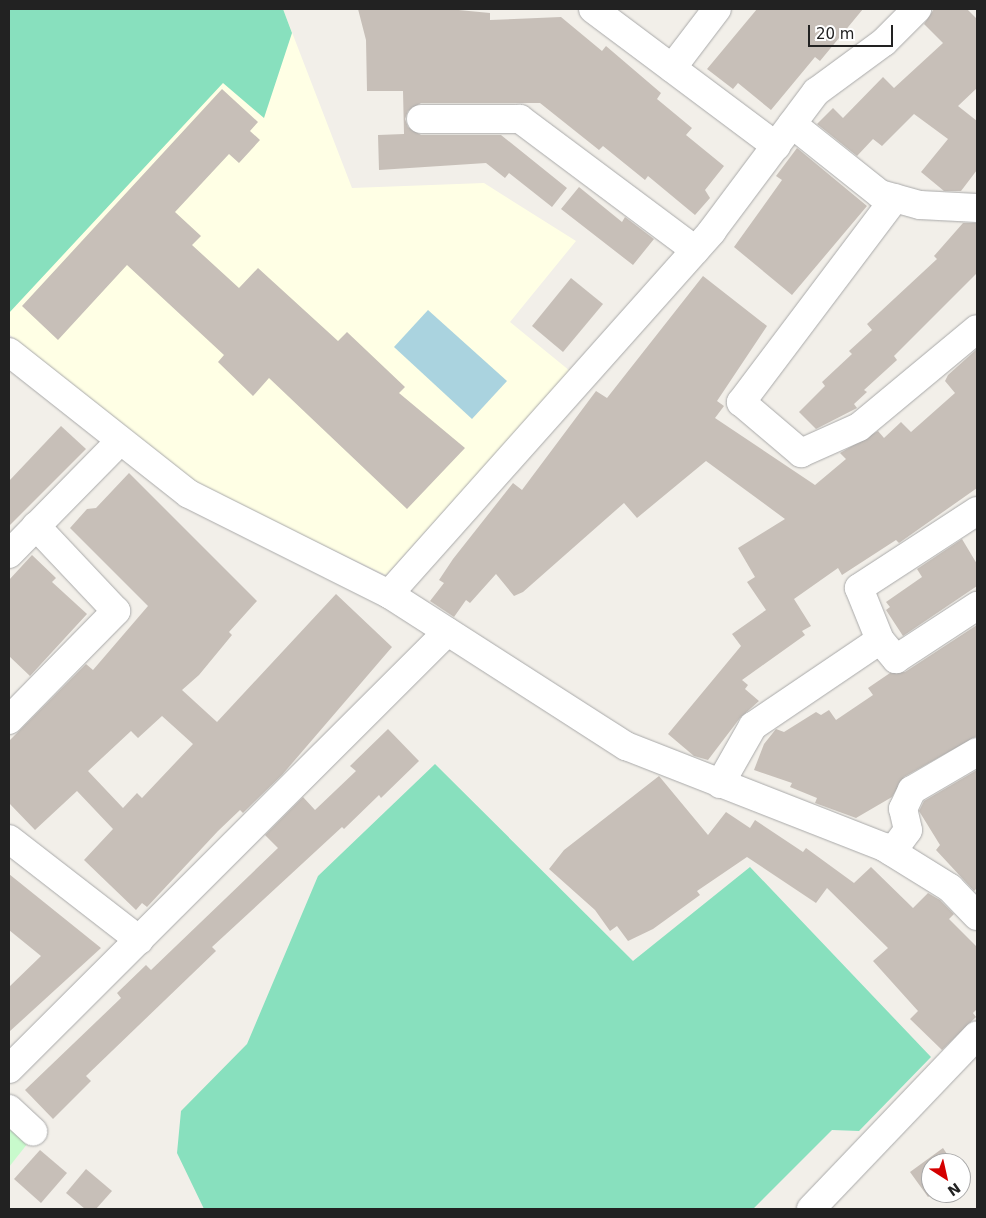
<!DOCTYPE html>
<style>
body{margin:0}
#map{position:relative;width:986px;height:1218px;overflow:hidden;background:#f2efe9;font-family:"DejaVu Sans",sans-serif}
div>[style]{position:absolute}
.education>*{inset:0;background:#ffffe5}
.park>*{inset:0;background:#c8facc}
.pitch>*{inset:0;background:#88e0be}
.water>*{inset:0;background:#aad3df}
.building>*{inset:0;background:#c7bfb8}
.roads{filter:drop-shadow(0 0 1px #a9a9a9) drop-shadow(0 0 1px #a9a9a9)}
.street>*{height:28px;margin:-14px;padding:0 14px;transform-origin:14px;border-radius:14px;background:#fff}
span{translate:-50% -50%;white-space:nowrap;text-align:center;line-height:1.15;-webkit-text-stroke:4.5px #fff;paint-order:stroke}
.frame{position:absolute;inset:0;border:10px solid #222;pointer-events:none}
.north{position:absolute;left:921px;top:1153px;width:50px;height:50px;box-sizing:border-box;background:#fff;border:1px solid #a7a7a7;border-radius:50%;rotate:145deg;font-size:14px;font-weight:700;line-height:20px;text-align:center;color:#222}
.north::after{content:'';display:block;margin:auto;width:18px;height:22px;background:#d40000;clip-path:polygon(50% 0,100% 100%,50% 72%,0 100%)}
.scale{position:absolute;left:808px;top:25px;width:85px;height:22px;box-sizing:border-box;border:2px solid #222;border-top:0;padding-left:6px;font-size:15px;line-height:18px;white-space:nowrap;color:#222;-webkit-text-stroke:4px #fff;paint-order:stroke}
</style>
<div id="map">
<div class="education">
<div style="clip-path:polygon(9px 9px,283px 9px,352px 188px,484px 183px,576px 241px,510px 322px,570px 371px,386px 575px,215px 494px,167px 466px,9px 334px)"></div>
</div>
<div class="park">
<div style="clip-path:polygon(9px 1125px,28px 1143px,9px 1167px)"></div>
</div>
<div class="pitch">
<div style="clip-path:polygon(9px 9px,283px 9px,292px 33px,264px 118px,223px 83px,9px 313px)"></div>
<div style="clip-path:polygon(435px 764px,633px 961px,750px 867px,931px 1057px,859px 1131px,832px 1130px,753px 1209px,204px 1209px,177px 1153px,181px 1111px,247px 1044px,318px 876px)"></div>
</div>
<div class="water">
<div style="clip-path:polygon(428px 310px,507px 381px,472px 419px,394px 347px)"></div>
</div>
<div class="building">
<div style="clip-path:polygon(358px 9px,448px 9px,490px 13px,490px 20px,561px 17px,602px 51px,606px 46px,661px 93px,657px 99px,692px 128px,686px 135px,724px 166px,705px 190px,710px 198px,695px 215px,648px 176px,645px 180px,603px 146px,599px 150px,540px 103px,421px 103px,408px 111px,405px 119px,408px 127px,421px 135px,501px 135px,567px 188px,552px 207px,509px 173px,505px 178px,486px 163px,379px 170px,378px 135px,404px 134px,403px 91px,367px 91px,366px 40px)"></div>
<div style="clip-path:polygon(757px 9px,863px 9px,820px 61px,815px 57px,771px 110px,738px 83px,733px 89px,707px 69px)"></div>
<div style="clip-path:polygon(934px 9px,967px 9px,977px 19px,977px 88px,958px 106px,977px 121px,977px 170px,961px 191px,944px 191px,921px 172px,948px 139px,914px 114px,882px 146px,873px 139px,857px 156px,817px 124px,833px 108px,843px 118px,883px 77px,894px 88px,943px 43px,924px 24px)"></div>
<div style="clip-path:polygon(222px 89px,258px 122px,250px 131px,260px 140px,239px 163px,229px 154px,175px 212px,201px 236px,192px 245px,239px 288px,258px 268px,338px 341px,347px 332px,405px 387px,399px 393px,465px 448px,407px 509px,269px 378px,253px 396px,218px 362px,224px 355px,127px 265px,58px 340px,22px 306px)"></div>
<div style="clip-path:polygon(797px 148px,867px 206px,792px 295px,734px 247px,782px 180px,776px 176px)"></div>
<div style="clip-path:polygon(579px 187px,622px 222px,625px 217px,654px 239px,633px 265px,561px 209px)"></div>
<div style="clip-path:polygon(963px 223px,977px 223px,977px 273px,894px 356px,897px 360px,864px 390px,867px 392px,854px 404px,857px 408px,816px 429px,799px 412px,825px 386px,822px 382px,852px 354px,849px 351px,872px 330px,867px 324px,937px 259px,934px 256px)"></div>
<div style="clip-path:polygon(703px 276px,767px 326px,717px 401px,724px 406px,715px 418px,815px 485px,846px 459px,840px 453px,878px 431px,884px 438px,901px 422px,911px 432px,955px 393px,945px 381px,948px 375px,977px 349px,977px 488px,899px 543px,896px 540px,842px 575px,838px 568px,794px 599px,811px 626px,802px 631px,805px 635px,742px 680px,748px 685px,745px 689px,759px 701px,740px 718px,708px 760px,694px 756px,668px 734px,741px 646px,732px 634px,766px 610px,747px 582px,755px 577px,738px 548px,785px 519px,706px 461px,637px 518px,624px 503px,523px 592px,514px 596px,496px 574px,470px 603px,466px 600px,454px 617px,430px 601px,444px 583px,439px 580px,453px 559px,513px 483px,522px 490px,596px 391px,607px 398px)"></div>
<div style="clip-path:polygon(571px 278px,603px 304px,563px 352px,532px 326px)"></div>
<div style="clip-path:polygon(61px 426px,86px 449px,9px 526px,9px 481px)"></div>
<div style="clip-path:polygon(evenodd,129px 473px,257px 601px,229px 632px,232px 635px,199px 675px,182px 690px,217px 722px,336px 594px,392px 647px,282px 775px,243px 813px,240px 810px,218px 831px,147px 907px,142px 903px,136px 910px,84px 860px,113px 829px,77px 791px,35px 830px,9px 803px,9px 741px,86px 664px,93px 670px,148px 606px,70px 528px,87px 509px,96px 508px,129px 473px,162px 716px,193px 744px,142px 798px,137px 793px,123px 808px,88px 771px,131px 731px,138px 738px,162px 716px)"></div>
<div style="clip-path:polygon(962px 539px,977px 564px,977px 586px,903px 636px,886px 610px,890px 607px,886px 602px,922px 577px,917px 569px)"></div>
<div style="clip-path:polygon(32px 555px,56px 578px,52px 582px,87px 614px,30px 676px,9px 656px,9px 580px)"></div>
<div style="clip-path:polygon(977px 625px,977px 736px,904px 777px,892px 797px,856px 818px,815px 803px,817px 798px,790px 787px,792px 783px,754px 770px,764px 744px,776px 729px,784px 732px,816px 712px,821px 715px,829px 710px,836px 720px,873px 695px,868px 688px,890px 673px,905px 672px)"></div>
<div style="clip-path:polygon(388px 729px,419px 761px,381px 798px,379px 795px,344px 829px,342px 827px,212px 947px,216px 951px,86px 1076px,91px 1081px,53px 1119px,25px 1090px,121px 998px,117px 993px,146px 965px,151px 970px,278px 848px,265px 835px,303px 797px,315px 810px,356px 771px,350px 766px)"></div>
<div style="clip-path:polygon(977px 770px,977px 888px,974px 891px,936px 850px,940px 845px,919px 811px,924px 801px)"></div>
<div style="clip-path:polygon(659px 776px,708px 835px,726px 812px,750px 828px,755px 820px,803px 852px,806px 848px,854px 883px,871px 867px,913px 908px,928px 893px,940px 900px,954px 914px,949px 919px,977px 947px,977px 1009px,973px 1013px,976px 1017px,942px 1050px,910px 1019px,918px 1011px,873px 961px,888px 948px,827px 888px,816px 903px,747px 857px,697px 891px,700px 895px,653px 929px,628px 941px,617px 926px,610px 931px,595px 910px,549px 869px,564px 850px)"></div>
<div style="clip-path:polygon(9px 874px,101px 948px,9px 1032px,9px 987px,41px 956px,9px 930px)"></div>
<div style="clip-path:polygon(943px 1148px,953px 1163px,931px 1163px,934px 1193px,928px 1197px,910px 1172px)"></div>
<div style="clip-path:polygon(40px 1150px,67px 1173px,41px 1203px,14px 1179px)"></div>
<div style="clip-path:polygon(86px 1169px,112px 1191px,96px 1209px,85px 1209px,66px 1193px)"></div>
</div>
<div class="roads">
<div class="street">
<div style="left:593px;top:9px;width:229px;rotate:36.8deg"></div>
<div style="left:672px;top:68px;width:74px;rotate:-52.7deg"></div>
<div style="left:421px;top:119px;width:99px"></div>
<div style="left:520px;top:119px;width:219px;rotate:36.8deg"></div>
<div style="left:792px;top:124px;width:112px;rotate:38.5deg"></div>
<div style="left:880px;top:194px;width:41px;rotate:15.4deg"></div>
<div style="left:920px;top:205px;width:57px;rotate:3deg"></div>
<div style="left:895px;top:198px;width:256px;rotate:127deg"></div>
<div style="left:741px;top:402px;width:79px;rotate:40.4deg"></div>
<div style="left:801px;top:453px;width:64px;rotate:-24.1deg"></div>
<div style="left:859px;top:427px;width:153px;rotate:-39.7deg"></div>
<div style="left:9px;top:352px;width:229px;rotate:38.3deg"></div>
<div style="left:189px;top:494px;width:224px;rotate:26.6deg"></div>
<div style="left:389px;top:594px;width:282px;rotate:32.7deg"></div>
<div style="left:626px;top:746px;width:277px;rotate:21.4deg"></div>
<div style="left:884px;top:847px;width:78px;rotate:31.8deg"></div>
<div style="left:950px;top:888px;width:39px;rotate:46deg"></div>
<div style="left:977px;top:511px;width:141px;rotate:146.9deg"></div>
<div style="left:859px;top:588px;width:56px;rotate:68deg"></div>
<div style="left:880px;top:640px;width:25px;rotate:50deg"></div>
<div style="left:896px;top:659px;width:97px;rotate:-33.2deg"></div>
<div style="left:9px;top:554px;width:157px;rotate:-45.5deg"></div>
<div style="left:389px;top:594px;width:486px;rotate:-48.3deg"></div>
<div style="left:712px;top:231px;width:174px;rotate:-53.2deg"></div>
<div style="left:816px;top:92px;width:84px;rotate:-36.3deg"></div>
<div style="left:884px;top:42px;width:47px;rotate:-45deg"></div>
<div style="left:9px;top:720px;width:153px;rotate:-45.5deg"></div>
<div style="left:116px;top:611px;width:117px;rotate:-133.3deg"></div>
<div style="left:720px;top:784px;width:67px;rotate:-60.4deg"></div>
<div style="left:753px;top:726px;width:153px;rotate:-34.1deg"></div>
<div style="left:9px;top:839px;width:165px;rotate:37.8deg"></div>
<div style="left:892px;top:852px;width:27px;rotate:-54deg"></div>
<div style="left:908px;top:830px;width:22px;rotate:-103deg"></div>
<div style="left:903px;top:809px;width:21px;rotate:-65deg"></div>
<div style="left:912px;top:790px;width:75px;rotate:-30.3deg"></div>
<div style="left:9px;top:1069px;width:619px;rotate:-44.93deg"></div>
<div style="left:9px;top:1109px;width:33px;rotate:43deg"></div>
<div style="left:811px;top:1209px;width:240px;rotate:-46.3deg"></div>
</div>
</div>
<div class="frame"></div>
<div class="north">N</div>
<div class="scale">20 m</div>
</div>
